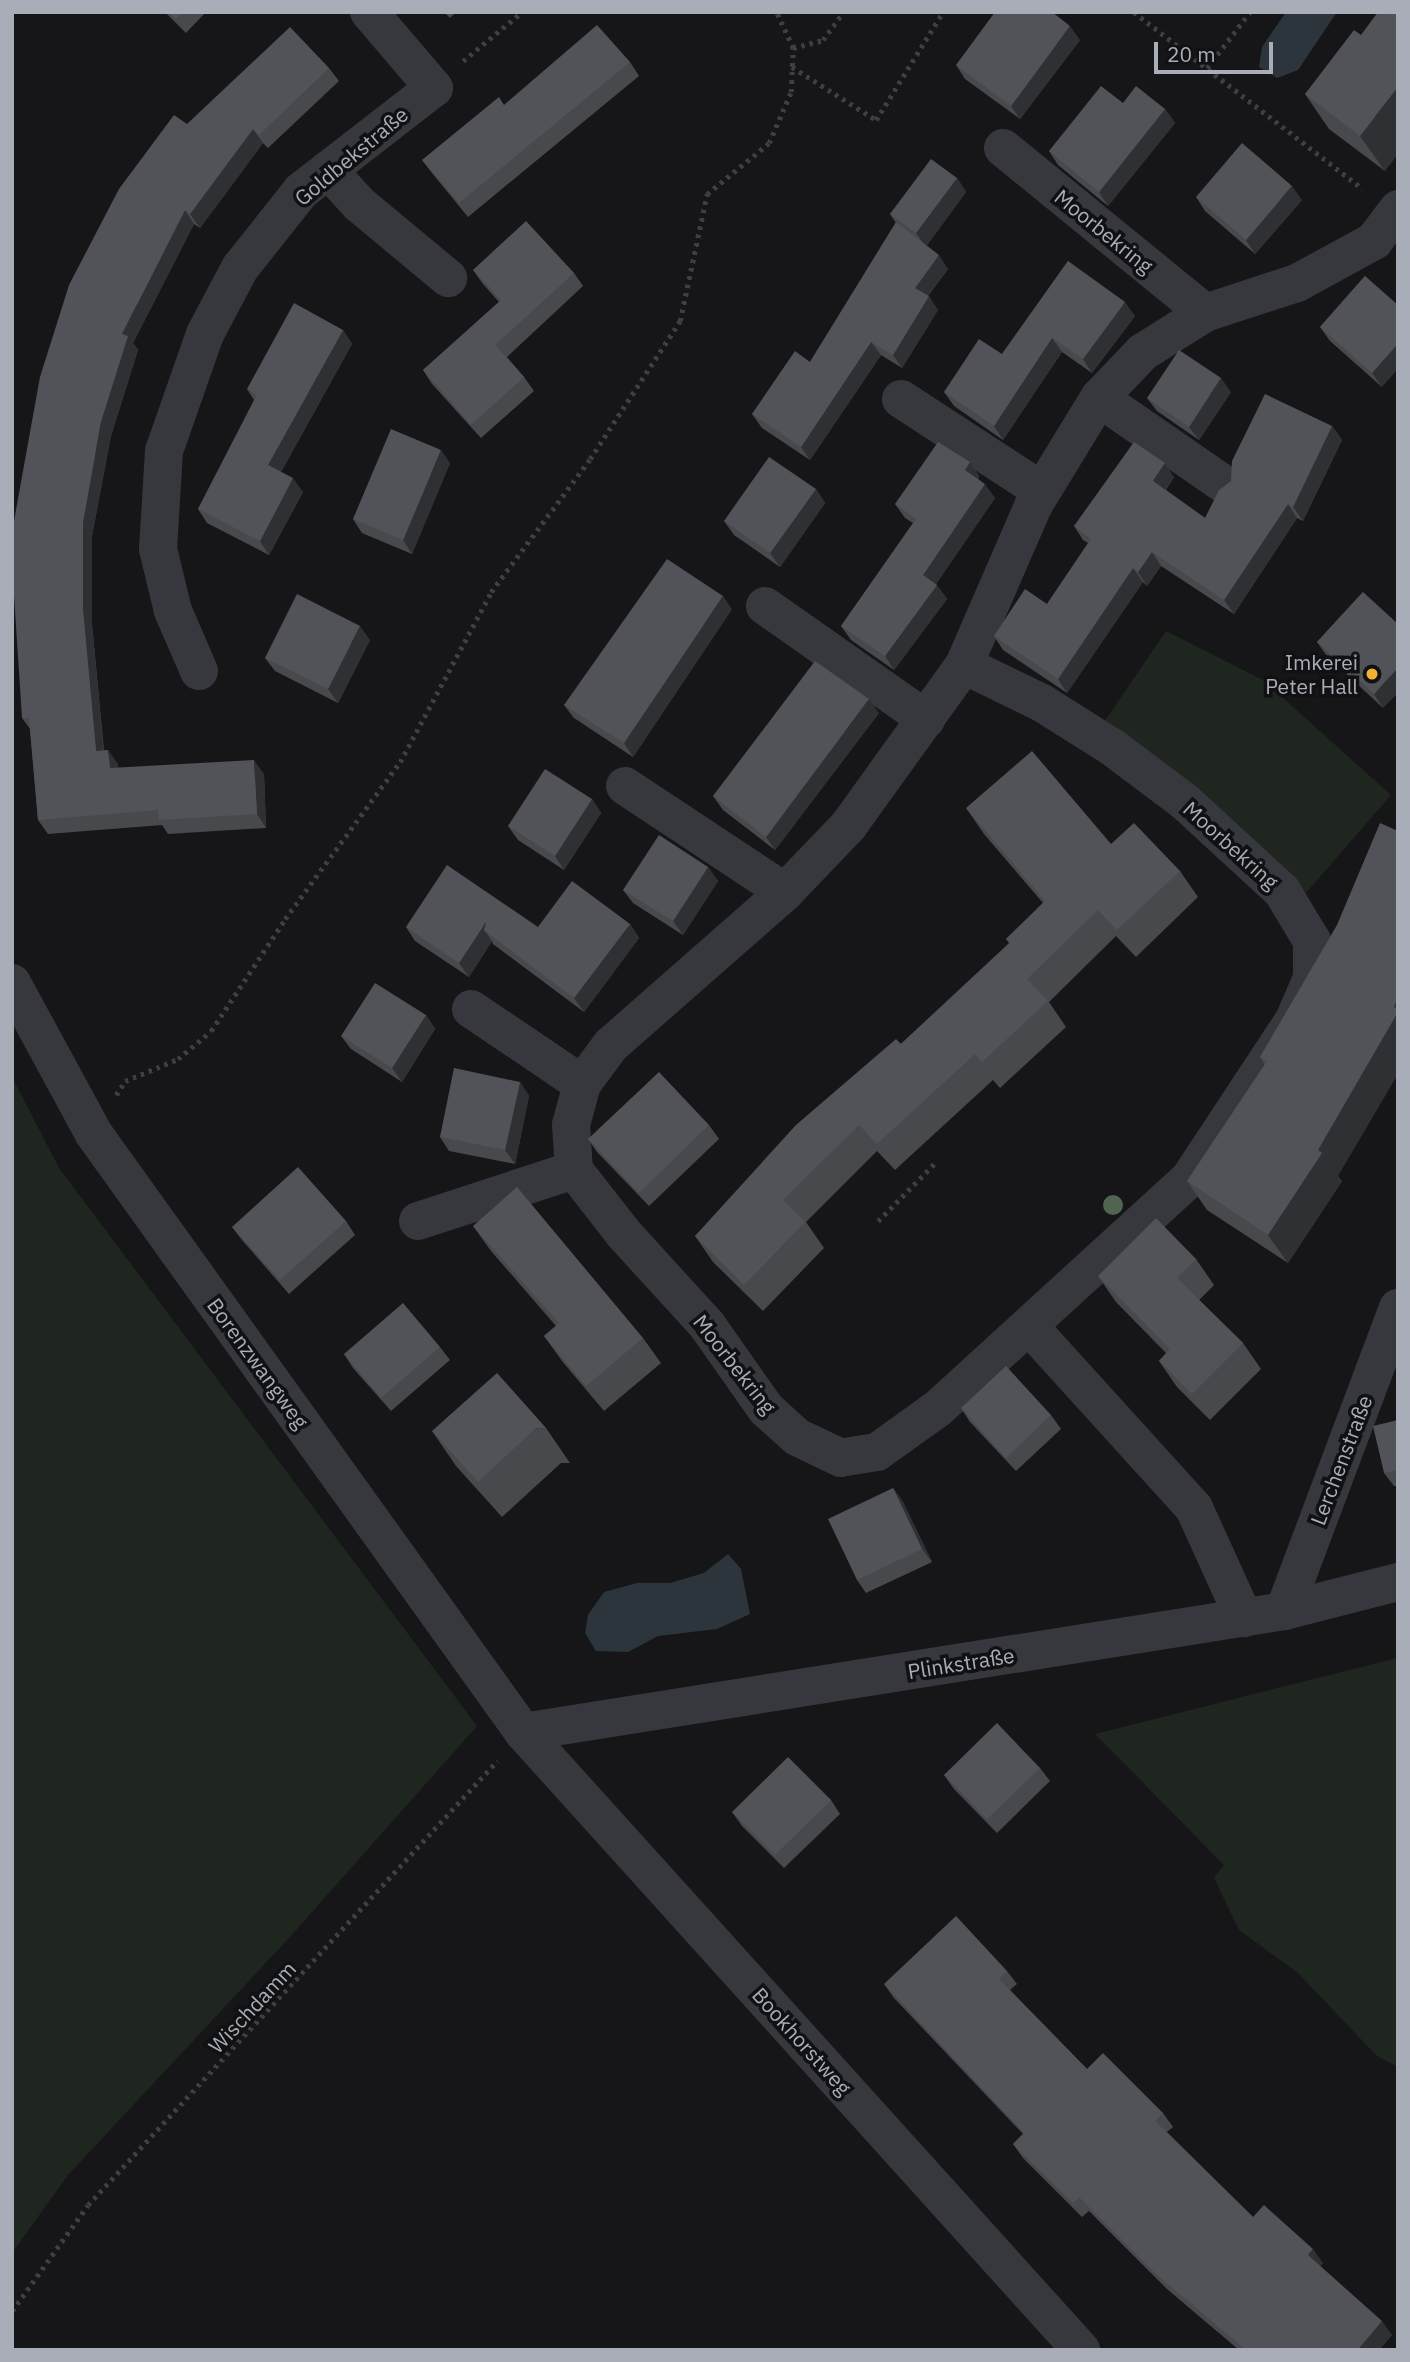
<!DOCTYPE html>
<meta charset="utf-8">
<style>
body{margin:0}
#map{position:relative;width:1410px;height:2362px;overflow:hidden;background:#161618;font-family:"IBM Plex Sans",sans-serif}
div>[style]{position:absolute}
.green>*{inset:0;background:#1e261f}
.water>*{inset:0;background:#2c353c}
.path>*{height:4.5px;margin-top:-2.25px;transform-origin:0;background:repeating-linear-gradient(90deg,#3d3f44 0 3.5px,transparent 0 8.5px)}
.minor>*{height:38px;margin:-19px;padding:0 19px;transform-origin:19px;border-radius:19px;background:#37383d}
.trees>*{width:20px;height:20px;margin:-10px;border-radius:50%;background:#506452}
.wall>*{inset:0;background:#47494d}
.shaded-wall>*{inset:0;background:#2f3033}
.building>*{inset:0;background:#525359}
.dots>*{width:19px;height:19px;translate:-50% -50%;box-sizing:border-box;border:4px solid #111113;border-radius:50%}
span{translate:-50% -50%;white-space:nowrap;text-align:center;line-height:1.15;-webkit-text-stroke:7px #111113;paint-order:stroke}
.street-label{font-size:21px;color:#a8adb8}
.poi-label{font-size:21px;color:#a8adb8}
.right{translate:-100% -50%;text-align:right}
.frame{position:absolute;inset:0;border:14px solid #a8adb8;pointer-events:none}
.scale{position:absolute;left:1154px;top:42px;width:119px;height:32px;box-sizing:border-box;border:4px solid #a8adb8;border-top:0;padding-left:9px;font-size:21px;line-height:24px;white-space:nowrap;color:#a8adb8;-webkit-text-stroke:5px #111113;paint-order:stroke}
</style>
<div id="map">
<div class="green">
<div style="clip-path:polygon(1166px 631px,1263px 680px,1391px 795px,1306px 893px,1100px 728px)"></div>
<div style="clip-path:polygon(12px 1077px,59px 1168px,477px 1726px,289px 1938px,68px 2175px,12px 2253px)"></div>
<div style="clip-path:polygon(1398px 1658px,1398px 2067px,1377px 2056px,1297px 1972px,1239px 1930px,1214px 1878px,1224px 1865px,1095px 1734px)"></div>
</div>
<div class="water">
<div style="clip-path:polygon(1286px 12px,1337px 12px,1298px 70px,1277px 78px,1259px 67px,1262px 47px)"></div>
<div style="clip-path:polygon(728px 1554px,741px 1569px,750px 1614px,717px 1629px,658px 1636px,628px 1652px,596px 1651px,585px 1633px,588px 1615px,604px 1592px,637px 1583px,670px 1583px,704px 1573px)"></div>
</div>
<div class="path">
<div style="left:1134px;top:12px;width:289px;rotate:37.7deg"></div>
<div style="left:793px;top:48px;width:31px;rotate:-15deg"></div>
<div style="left:823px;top:40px;width:34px;rotate:-54deg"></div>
<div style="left:463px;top:61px;width:77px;rotate:-39.7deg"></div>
<div style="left:792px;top:67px;width:99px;rotate:32.2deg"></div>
<div style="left:876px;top:120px;width:127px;rotate:-58.2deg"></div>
<div style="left:1207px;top:68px;width:71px;rotate:-52.5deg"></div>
<div style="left:116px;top:1095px;width:17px;rotate:-57deg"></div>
<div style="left:125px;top:1081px;width:57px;rotate:-22.5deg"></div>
<div style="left:178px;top:1059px;width:43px;rotate:-40.3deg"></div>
<div style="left:211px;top:1031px;width:134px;rotate:-56.5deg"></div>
<div style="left:285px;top:919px;width:195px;rotate:-53.8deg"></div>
<div style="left:400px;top:762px;width:193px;rotate:-61.8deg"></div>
<div style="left:491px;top:592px;width:166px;rotate:-53.3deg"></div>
<div style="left:590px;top:459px;width:165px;rotate:-56.9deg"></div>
<div style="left:680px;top:321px;width:130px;rotate:-78deg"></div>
<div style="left:707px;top:194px;width:80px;rotate:-39.4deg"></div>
<div style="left:769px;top:143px;width:56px;rotate:-66.7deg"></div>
<div style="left:791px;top:92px;width:44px;rotate:-87.4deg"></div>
<div style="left:793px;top:48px;width:40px;rotate:-115deg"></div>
<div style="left:878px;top:1221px;width:84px;rotate:-45.5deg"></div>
<div style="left:12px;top:2311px;width:130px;rotate:-54.4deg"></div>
<div style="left:88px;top:2205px;width:604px;rotate:-47.35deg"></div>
</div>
<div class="minor">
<div style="left:1003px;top:148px;width:261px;rotate:39.2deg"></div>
<div style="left:328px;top:170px;width:46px;rotate:47.6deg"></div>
<div style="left:359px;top:204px;width:116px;rotate:39.7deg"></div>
<div style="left:1099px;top:398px;width:150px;rotate:34.6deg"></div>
<div style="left:901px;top:399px;width:168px;rotate:33.1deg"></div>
<div style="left:765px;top:606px;width:197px;rotate:35.1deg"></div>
<div style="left:964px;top:665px;width:87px;rotate:26deg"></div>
<div style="left:1042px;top:703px;width:83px;rotate:32.2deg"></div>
<div style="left:1112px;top:747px;width:90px;rotate:36.9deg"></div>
<div style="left:1184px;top:801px;width:133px;rotate:42.6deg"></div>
<div style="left:1282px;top:891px;width:58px;rotate:59deg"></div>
<div style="left:1312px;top:941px;width:37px;rotate:90deg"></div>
<div style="left:1312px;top:978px;width:46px;rotate:113.2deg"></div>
<div style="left:1294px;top:1020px;width:191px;rotate:123.4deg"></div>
<div style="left:1189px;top:1179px;width:341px;rotate:137.6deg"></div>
<div style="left:937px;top:1409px;width:74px;rotate:144.4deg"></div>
<div style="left:877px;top:1452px;width:36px;rotate:171deg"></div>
<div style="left:841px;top:1458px;width:49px;rotate:-154.5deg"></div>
<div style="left:797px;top:1437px;width:42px;rotate:-137.9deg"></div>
<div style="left:766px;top:1409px;width:103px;rotate:-125.1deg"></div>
<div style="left:707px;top:1325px;width:123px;rotate:-132.4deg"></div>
<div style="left:624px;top:1234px;width:81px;rotate:-128deg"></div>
<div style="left:574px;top:1170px;width:45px;rotate:-93.8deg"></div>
<div style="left:571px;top:1125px;width:42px;rotate:-75deg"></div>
<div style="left:582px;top:1084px;width:49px;rotate:-53.4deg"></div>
<div style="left:611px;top:1045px;width:232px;rotate:-41.3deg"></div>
<div style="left:785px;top:892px;width:93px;rotate:-46.3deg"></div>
<div style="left:849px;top:825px;width:197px;rotate:-54.3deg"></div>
<div style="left:964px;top:665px;width:173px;rotate:-66.5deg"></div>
<div style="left:1033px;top:506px;width:127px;rotate:-58.6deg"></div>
<div style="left:1099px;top:398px;width:64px;rotate:-46.3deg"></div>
<div style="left:1143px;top:352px;width:73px;rotate:-32.2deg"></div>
<div style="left:1205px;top:313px;width:97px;rotate:-18.1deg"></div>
<div style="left:1297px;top:283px;width:88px;rotate:-28.6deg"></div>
<div style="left:1374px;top:241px;width:40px;rotate:-53deg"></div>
<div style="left:199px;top:671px;width:65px;rotate:-113.4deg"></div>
<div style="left:173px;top:611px;width:64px;rotate:-103.6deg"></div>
<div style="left:158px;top:549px;width:98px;rotate:-86.5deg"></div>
<div style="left:164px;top:451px;width:124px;rotate:-70.7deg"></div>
<div style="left:205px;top:334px;width:75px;rotate:-62.1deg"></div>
<div style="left:240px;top:268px;width:98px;rotate:-51.6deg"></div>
<div style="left:301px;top:191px;width:168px;rotate:-37.8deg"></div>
<div style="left:434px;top:88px;width:100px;rotate:-130.5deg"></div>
<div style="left:625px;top:786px;width:192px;rotate:33.5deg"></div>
<div style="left:12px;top:983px;width:172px;rotate:61.5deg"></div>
<div style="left:94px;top:1134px;width:736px;rotate:54.34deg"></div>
<div style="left:523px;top:1732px;width:833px;rotate:47.92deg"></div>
<div style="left:471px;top:1009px;width:134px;rotate:34deg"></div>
<div style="left:418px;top:1221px;width:164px;rotate:-18.1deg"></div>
<div style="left:1029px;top:1326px;width:246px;rotate:47.8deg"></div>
<div style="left:1194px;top:1508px;width:121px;rotate:65.6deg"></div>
<div style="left:1284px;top:1611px;width:324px;rotate:-69.4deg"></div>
<div style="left:523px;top:1732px;width:771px;rotate:-9.03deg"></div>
<div style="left:1284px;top:1611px;width:118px;rotate:-14.3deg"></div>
</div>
<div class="trees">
<div style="left:1113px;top:1205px"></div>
</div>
<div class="wall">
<div style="clip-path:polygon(165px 12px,206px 12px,186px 33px)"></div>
<div style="clip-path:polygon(444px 12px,456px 12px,450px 18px)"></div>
<div style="clip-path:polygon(1361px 35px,1385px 171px,1329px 129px,1305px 94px)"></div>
<div style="clip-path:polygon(1080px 40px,1020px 119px,965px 79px,956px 65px)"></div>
<div style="clip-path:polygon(630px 62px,639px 76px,468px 217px,432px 173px,422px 160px,504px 105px)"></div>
<div style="clip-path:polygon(329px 68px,339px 81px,268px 148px,263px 143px,200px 228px,194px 224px,133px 343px,138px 350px,111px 436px,92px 536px,92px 624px,104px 750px,118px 764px,118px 768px,264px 774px,266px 828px,168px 834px,162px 825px,48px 834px,38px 820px,30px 729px,22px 718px,187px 124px)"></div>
<div style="clip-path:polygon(1123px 103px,1165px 109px,1175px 123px,1108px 206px,1058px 165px,1049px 151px)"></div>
<div style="clip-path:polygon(957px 178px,966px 192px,926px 246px,948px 269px,928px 296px,938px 310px,902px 368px,881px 355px,810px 460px,762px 428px,752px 414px,810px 362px,896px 223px,890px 214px)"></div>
<div style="clip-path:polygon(1196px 197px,1302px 200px,1255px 254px,1205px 211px)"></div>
<div style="clip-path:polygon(1068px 261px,1135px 316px,1092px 373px,1062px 352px,1003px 440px,954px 406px,944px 392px,1002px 354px)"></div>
<div style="clip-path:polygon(473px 270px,574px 273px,583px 286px,507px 357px,524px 377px,534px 391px,481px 438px,432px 384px,423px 370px,499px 302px,483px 284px)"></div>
<div style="clip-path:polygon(1365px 276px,1382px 387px,1330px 341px,1320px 327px)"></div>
<div style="clip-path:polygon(343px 330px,352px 344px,281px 472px,303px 492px,269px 555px,207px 523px,198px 509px,254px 400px,247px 389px)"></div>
<div style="clip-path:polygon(1231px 392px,1199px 440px,1157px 411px,1147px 398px)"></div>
<div style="clip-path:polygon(1332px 426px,1342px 440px,1303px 521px,1297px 518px,1234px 614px,1161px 566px,1147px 586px,1143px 582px,1067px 693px,1003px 650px,994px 636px,1047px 604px,1088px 543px,1083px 540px,1074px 526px,1174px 477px,1166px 490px,1205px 518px)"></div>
<div style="clip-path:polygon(970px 462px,979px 476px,978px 479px,995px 498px,936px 584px,947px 599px,894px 670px,851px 640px,841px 626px,913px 523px,905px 518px,895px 504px)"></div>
<div style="clip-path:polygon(450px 463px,412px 554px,362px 533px,353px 519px)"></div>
<div style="clip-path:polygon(816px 489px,825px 503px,780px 567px,734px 535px,724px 521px)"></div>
<div style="clip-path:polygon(1363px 592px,1383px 708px,1327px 656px,1317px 642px)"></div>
<div style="clip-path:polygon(732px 609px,633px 757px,574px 718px,564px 705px)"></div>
<div style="clip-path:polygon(370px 640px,338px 703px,275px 671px,265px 658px)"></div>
<div style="clip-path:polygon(879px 713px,775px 850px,723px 810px,713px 796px)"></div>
<div style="clip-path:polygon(592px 799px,601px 813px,564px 870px,518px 840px,508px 826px)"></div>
<div style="clip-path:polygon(966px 808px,1111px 844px,1180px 871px,1198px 897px,1136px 957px,1116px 936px,1049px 1002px,1066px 1027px,1000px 1088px,993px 1080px,895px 1170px,877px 1151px,806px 1222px,824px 1248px,763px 1311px,713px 1262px,695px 1236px,1009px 943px,1006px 939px,1043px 903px,984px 834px)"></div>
<div style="clip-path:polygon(1398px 831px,1338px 1176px,1342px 1181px,1288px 1263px,1207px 1210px,1187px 1181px,1265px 1065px,1260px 1057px)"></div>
<div style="clip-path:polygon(708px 867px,718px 881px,683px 935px,633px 903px,623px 890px)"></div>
<div style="clip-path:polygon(630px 924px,639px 938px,584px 1012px,493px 944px,492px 941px,469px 977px,415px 941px,406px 927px,538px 927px)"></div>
<div style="clip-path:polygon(426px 1015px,435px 1029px,402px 1082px,351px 1049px,341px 1036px)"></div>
<div style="clip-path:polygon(520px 1082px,529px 1096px,515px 1164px,449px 1151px,440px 1137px)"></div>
<div style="clip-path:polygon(709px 1125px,719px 1139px,649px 1206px,597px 1152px,588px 1139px)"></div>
<div style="clip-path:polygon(346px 1221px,355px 1235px,289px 1294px,242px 1240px,232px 1227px)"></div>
<div style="clip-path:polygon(473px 1226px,643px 1338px,661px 1363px,604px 1411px,562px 1361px,544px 1336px,556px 1326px,491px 1251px)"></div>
<div style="clip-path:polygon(1196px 1259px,1214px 1285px,1199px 1300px,1243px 1343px,1261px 1369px,1210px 1420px,1177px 1387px,1159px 1361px,1166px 1353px,1116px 1302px,1098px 1276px)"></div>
<div style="clip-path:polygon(440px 1347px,450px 1360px,391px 1411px,353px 1368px,344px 1354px)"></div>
<div style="clip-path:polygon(961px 1408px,1051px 1415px,1061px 1429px,1016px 1471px,970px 1422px)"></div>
<div style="clip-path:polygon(1398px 1420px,1398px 1486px,1394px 1486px,1384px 1473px)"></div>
<div style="clip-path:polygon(546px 1428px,570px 1463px,561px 1463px,502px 1517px,456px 1466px,432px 1431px)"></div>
<div style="clip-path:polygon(893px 1488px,903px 1502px,932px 1562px,866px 1593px,857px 1580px)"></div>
<div style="clip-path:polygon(1040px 1768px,1050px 1781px,997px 1833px,954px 1789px,944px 1775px)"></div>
<div style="clip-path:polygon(831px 1800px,840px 1814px,784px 1868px,742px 1826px,732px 1812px)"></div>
<div style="clip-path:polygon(1007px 1971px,1017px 1984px,1010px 1990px,1087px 2069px,1163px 2113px,1173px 2127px,1167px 2132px,1253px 2217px,1323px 2263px,1320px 2266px,1392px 2335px,1379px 2350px,1239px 2350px,1167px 2289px,1089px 2211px,1082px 2217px,1023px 2158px,1013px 2144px,1023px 2134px,894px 1998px,884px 1984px)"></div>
</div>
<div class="shaded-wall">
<div style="clip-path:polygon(1070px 26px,1080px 40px,1020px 119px,1011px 106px)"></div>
<div style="clip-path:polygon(1398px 87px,1398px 154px,1385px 171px,1360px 136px)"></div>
<div style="clip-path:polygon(1165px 109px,1175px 123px,1108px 206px,1099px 192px)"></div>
<div style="clip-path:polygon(253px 129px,263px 143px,200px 228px,190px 214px)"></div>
<div style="clip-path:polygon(957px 178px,966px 192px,926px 247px,916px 233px)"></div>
<div style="clip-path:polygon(1292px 186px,1302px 200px,1255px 254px,1246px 240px)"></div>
<div style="clip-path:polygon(185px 210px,194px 224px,133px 343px,138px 350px,111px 436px,92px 536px,92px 624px,105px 765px,96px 751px,83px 610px,83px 522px,101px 422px,122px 334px)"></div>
<div style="clip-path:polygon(939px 255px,948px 269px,924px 301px,915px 288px)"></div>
<div style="clip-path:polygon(929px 296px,938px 310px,902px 368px,893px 355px)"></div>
<div style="clip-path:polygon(1125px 302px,1135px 316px,1092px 373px,1083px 359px)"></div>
<div style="clip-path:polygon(343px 330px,352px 344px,277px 479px,268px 465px)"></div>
<div style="clip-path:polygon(1052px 338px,1062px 352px,1003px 440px,994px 426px)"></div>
<div style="clip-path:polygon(871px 342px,881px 355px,810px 460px,801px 447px)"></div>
<div style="clip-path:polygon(1398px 344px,1398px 369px,1382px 387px,1372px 373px)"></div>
<div style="clip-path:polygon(1221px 378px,1231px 392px,1199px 440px,1189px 427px)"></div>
<div style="clip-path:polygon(1332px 426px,1342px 440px,1303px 521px,1293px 507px)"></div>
<div style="clip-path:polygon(441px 450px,450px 463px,412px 554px,403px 540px)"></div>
<div style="clip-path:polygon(970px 462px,979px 476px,974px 484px,965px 470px)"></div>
<div style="clip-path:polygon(1165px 463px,1174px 477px,1163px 494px,1153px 481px)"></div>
<div style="clip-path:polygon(293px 478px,303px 492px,269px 555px,260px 541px)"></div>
<div style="clip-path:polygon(985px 484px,995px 498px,933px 588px,923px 575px)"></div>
<div style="clip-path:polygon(816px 489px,825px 503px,780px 567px,770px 553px)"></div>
<div style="clip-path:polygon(1288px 504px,1297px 518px,1234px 614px,1224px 600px)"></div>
<div style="clip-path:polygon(1152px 552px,1161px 566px,1147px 586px,1138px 572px)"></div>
<div style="clip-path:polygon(1133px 568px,1143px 582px,1067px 693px,1058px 679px)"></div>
<div style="clip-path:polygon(937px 585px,947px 599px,894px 670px,885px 656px)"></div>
<div style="clip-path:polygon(723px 596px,732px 609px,633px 757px,624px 743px)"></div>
<div style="clip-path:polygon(360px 626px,370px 640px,338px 703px,328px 689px)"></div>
<div style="clip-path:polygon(1398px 668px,1398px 693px,1383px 708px,1374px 694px)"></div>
<div style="clip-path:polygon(869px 699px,879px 713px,775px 850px,766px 837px)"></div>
<div style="clip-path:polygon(108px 750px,118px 764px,119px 782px,110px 768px)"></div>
<div style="clip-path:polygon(254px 760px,264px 774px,266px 828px,257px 814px)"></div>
<div style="clip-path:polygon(592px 799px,601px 813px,564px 870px,555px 856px)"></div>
<div style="clip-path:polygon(708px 867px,718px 881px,683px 935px,673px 921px)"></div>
<div style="clip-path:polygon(486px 922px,484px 930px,492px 941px,469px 977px,459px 963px)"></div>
<div style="clip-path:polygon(630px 924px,639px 938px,584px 1012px,574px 998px)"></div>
<div style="clip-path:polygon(1398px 997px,1398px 1074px,1338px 1176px,1342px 1181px,1288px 1263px,1268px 1235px,1318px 1150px)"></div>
<div style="clip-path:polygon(426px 1015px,435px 1029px,402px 1082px,392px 1068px)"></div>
<div style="clip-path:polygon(520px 1082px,529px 1096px,515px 1164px,505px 1150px)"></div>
<div style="clip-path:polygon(893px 1488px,903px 1502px,932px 1562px,922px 1549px)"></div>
<div style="clip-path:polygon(1313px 2249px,1323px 2263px,1318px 2269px,1308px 2255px)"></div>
<div style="clip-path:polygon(1382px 2321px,1392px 2335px,1379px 2350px,1361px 2350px,1359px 2348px)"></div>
</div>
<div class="building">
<div style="clip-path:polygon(169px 12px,183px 12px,176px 19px)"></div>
<div style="clip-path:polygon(995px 12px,1052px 12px,1070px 26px,1011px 106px,956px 65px)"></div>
<div style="clip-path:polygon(1378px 12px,1398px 12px,1398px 87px,1360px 136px,1305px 94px,1354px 30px,1361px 35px)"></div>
<div style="clip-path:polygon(597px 25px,630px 62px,459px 203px,422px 160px,499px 97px,504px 105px)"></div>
<div style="clip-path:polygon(290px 27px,329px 68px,259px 135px,253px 129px,190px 214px,185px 210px,122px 334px,128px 336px,101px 422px,83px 522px,83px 610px,96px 751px,108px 750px,110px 768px,254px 760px,257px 814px,159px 820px,158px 810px,38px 820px,29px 718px,22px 718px,12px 565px,12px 532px,40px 377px,69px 285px,119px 189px,174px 115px,187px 124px)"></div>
<div style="clip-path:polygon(1101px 86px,1123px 103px,1136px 86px,1165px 109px,1099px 192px,1049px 151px)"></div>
<div style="clip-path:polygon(1242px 143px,1292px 186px,1246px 240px,1196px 197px)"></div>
<div style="clip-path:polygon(931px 159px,957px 178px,916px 233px,890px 214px)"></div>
<div style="clip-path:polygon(526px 221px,574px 273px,495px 345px,524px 377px,471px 425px,423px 370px,501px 300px,473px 270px)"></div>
<div style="clip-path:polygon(896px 222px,939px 255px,915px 288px,929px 296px,893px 355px,871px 342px,801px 447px,752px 414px,795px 351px,810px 362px)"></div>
<div style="clip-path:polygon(1068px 261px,1125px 302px,1083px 359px,1052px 338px,994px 426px,944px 392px,979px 339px,1002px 354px)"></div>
<div style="clip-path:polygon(1365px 276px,1398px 305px,1398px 344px,1372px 373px,1320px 327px)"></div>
<div style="clip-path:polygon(294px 303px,343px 330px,268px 465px,293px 478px,260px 541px,198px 509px,257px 395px,247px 389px)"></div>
<div style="clip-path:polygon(1179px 350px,1221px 378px,1189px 427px,1147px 398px)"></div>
<div style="clip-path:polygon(1265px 394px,1332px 426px,1293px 507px,1288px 504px,1224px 600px,1152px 552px,1138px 572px,1133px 568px,1058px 679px,994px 636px,1025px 589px,1047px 604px,1091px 539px,1074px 526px,1134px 442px,1165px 463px,1153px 481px,1205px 518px,1219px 490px,1231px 481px,1232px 461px)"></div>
<div style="clip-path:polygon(391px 429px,441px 450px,403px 540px,353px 519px)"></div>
<div style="clip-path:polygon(938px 442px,970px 462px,965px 470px,985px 484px,923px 575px,937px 585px,885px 656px,841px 626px,916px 519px,895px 504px)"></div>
<div style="clip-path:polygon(769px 457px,816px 489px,770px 553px,724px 521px)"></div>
<div style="clip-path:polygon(667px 559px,723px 596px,624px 743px,564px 705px)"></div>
<div style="clip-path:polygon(1363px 592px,1398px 624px,1398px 668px,1374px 694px,1317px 642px)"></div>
<div style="clip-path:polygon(297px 594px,360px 626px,328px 689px,265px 658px)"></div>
<div style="clip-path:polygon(815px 661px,869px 699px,766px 837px,713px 796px)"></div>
<div style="clip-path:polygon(1032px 751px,1111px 844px,1134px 823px,1180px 871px,1117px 930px,1098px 910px,1027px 979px,1048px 1001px,982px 1062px,975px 1054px,877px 1144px,859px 1125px,783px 1200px,805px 1222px,744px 1285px,695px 1236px,796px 1125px,896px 1039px,901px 1044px,1010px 943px,1006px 939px,1045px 901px,966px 808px)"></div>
<div style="clip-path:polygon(545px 769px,592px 799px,555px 856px,508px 826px)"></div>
<div style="clip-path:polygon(1380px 823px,1398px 831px,1398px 997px,1394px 1007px,1398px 1009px,1398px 1012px,1318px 1150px,1322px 1153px,1268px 1235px,1187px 1181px,1267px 1061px,1260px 1057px,1337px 925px)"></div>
<div style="clip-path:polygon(659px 835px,708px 867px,673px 921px,623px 890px)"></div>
<div style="clip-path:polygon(447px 865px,538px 927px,572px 881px,630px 924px,574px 998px,484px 930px,486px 922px,459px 963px,406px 927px)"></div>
<div style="clip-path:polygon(375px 983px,426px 1015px,392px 1068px,341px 1036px)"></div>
<div style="clip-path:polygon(454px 1068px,520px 1082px,505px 1150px,440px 1137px)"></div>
<div style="clip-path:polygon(659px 1072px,709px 1125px,639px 1193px,588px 1139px)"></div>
<div style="clip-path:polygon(298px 1167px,346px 1221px,280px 1280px,232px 1227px)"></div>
<div style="clip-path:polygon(517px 1187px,643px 1338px,586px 1386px,544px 1336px,559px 1323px,473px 1226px)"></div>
<div style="clip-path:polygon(1156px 1218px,1196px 1259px,1177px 1278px,1243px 1343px,1192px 1394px,1159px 1361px,1170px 1349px,1098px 1276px)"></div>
<div style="clip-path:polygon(403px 1303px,440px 1347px,381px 1398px,344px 1354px)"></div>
<div style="clip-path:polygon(1006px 1366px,1051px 1415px,1006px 1458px,961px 1408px)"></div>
<div style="clip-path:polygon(497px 1373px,546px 1428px,536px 1428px,478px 1482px,432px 1431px)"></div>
<div style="clip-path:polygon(1398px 1420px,1398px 1470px,1384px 1473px,1373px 1426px)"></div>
<div style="clip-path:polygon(893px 1488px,922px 1549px,857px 1580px,828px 1519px)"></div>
<div style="clip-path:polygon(997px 1723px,1040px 1768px,987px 1819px,944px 1775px)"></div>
<div style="clip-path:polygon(788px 1757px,831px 1800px,775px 1855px,732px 1812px)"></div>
<div style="clip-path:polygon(956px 1916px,1007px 1971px,999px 1979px,1087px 2069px,1103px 2053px,1163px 2113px,1155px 2121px,1253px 2217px,1264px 2205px,1313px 2249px,1308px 2255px,1382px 2321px,1359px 2348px,1361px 2350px,1246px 2350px,1157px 2275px,1079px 2197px,1073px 2203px,1013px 2144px,1024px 2133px,884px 1984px)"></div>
</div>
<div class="dots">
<div style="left:1372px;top:674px;background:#f2b134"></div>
</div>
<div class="street-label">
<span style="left:351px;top:156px;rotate:-40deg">Goldbekstraße</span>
<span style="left:1104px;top:231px;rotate:39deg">Moorbekring</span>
<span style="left:1231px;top:845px;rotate:42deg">Moorbekring</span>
<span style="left:258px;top:1363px;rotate:54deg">Borenzwangweg</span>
<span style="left:735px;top:1364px;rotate:52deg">Moorbekring</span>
<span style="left:1341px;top:1460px;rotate:-69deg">Lerchenstraße</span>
<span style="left:961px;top:1663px;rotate:-9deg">Plinkstraße</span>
<span style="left:252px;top:2007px;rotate:-47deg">Wischdamm</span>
<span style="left:802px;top:2041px;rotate:48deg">Bookhorstweg</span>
</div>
<div class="poi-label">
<span class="right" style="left:1358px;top:674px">Imkerei<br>Peter Hall</span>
</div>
<div class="frame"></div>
<div class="scale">20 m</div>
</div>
